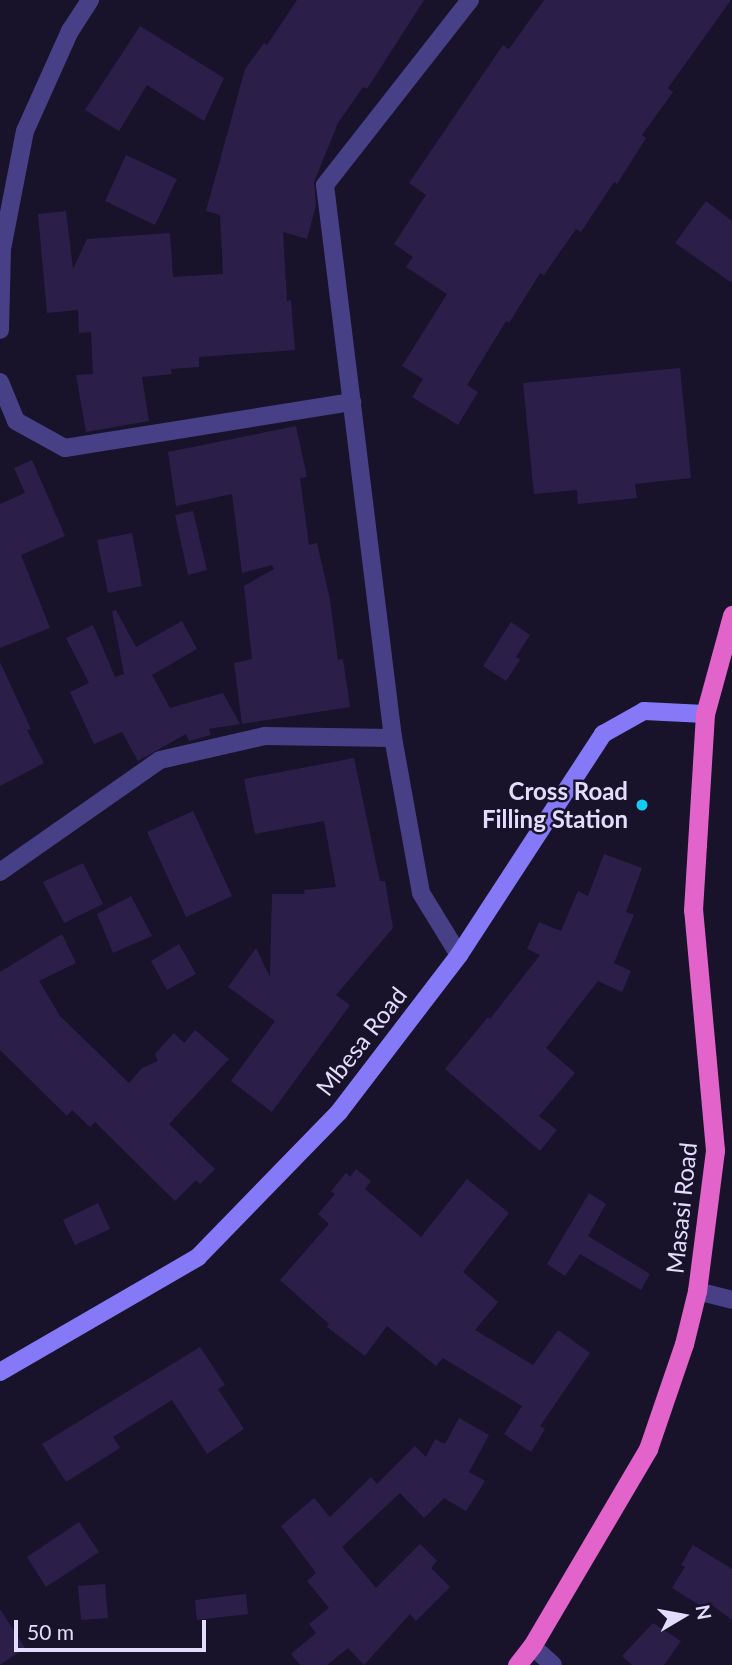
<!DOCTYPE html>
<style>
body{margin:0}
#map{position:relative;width:732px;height:1665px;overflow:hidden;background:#18122a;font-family:Lato,sans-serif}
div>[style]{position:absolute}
.building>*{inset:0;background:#2b1f4a}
.minor>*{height:18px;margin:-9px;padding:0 9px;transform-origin:9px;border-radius:9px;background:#484086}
.secondary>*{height:18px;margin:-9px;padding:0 9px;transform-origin:9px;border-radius:9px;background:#8579f8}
.trunk>*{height:19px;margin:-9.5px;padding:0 9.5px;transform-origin:9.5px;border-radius:9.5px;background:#e264ca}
.dots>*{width:19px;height:19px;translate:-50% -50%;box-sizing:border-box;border:4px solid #18122a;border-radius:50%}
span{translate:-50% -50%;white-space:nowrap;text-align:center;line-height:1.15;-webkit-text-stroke:5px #18122a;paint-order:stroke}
.poi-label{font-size:24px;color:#e3ddfd;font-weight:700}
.right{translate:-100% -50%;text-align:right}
.street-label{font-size:24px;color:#e3ddfd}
.north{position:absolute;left:648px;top:1581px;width:70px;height:70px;-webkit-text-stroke:5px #18122a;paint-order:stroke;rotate:80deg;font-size:19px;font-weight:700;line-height:28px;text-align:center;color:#e3ddfd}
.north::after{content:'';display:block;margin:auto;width:24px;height:32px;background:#e3ddfd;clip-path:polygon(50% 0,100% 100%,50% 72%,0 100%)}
.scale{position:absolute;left:14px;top:1620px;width:192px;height:32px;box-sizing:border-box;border:4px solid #e3ddfd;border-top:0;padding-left:9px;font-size:21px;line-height:24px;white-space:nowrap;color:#e3ddfd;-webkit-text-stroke:5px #18122a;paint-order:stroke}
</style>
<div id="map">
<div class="building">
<div style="clip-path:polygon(297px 0,424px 0,367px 89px,363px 87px,338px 123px,314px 182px,316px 205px,307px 239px,283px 232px,287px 301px,291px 300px,295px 350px,199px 357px,199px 367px,171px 369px,172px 374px,142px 377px,149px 421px,86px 432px,76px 375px,93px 374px,91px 332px,79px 333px,78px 310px,47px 313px,38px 214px,66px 211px,73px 269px,87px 239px,170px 233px,173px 277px,223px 274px,220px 215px,206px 211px,245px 69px,264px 43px,267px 45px)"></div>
<div style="clip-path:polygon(544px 0,731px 0,668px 88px,673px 92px,642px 135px,646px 138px,617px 184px,614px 182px,581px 232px,576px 229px,544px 275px,540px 273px,509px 323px,506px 321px,467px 385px,478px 392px,458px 425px,412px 397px,423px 379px,402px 366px,447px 294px,406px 267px,413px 257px,394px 244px,426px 195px,409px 183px,503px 45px,509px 49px)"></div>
<div style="clip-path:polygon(140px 26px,224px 78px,204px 121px,147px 85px,119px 131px,85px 110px)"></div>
<div style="clip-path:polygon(126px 155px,177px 179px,155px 225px,105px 201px)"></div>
<div style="clip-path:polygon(706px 201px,732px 221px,732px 283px,675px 243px)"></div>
<div style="clip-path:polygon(680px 368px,691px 478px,635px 484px,637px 498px,578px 504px,577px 490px,534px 494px,523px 383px)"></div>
<div style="clip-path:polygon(296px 426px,307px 477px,300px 478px,309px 545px,317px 543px,330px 600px,338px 660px,343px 659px,350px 707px,242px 724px,234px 663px,252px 659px,244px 586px,274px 569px,272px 565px,242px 573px,232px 494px,176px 506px,168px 452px)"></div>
<div style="clip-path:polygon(32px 460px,65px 536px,21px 555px,50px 628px,0 648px,0 504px,25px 493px,14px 468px)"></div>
<div style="clip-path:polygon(193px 511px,207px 570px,188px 575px,175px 515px)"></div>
<div style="clip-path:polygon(132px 533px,142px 586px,108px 593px,97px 540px)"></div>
<div style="clip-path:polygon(116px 610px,136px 647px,182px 621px,197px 649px,152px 675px,170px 708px,223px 693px,240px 724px,209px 729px,211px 735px,189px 741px,186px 734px,138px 761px,122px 732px,94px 744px,70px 692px,89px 683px,66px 638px,93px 625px,115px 677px,124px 674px,112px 611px)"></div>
<div style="clip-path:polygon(511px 622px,530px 635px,516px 657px,520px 660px,506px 681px,483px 666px)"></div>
<div style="clip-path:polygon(0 662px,31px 729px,27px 730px,44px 763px,0 786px)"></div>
<div style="clip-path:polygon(354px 758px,380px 881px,385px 881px,393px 928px,336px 995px,350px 1005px,272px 1112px,231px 1081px,275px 1021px,228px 987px,256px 948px,270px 977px,272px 894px,305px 894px,304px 890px,336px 887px,324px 821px,255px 834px,244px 779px)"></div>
<div style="clip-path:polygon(193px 811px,232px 896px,186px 917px,147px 832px)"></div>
<div style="clip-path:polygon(604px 854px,642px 868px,626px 912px,634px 915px,614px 963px,631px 971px,622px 992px,598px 981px,546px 1048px,575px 1073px,539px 1116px,557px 1130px,540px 1151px,445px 1069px,488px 1017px,490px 1019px,540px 955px,527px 949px,539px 922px,561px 931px,578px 891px,588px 896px)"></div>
<div style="clip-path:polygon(83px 863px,103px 904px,64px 923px,43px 882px)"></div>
<div style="clip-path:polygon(131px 896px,152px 936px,113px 953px,97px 914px)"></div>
<div style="clip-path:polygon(62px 934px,76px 963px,39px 981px,60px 1016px,129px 1083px,142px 1068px,158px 1061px,155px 1054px,174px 1033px,184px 1043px,195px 1030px,229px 1059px,169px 1124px,215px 1169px,200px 1184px,196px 1180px,175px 1201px,95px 1122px,90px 1127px,72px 1110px,67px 1116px,0 1050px,0 972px)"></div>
<div style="clip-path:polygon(179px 944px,196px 974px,167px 990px,151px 961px)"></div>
<div style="clip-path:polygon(356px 1169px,371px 1181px,365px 1189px,421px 1237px,467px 1179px,509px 1213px,463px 1272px,498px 1302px,475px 1330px,533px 1365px,558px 1330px,590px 1353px,540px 1426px,545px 1429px,531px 1452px,504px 1434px,522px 1406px,443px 1358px,436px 1366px,387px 1326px,365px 1356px,327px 1327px,329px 1324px,280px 1280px,329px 1224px,318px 1214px,335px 1194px,331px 1191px,346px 1173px,350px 1177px)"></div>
<div style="clip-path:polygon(589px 1193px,606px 1204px,588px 1236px,650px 1274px,641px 1290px,580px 1254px,565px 1276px,547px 1264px)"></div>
<div style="clip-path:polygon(98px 1203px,110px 1229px,75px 1245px,63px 1220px)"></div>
<div style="clip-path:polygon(200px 1347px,225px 1385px,218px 1389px,244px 1429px,207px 1454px,172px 1400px,113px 1437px,120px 1448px,66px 1482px,42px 1444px)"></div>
<div style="clip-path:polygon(459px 1418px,489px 1435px,469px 1472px,485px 1481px,466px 1511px,444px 1498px,424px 1518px,400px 1493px,342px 1547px,376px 1588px,420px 1544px,437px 1561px,431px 1568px,450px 1587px,416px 1621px,410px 1614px,364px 1665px,348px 1648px,327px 1665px,300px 1665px,291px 1654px,316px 1633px,309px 1624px,329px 1608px,307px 1581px,316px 1573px,281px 1526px,314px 1498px,330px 1517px,371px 1477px,377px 1484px,415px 1446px,426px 1457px,435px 1439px,445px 1444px)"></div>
<div style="clip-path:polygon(79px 1522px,99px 1552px,46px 1587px,27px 1557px)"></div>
<div style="clip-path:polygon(693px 1545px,732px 1569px,732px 1620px,708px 1602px,704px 1608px,672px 1588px,685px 1567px,681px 1565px)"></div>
<div style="clip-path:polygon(105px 1584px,108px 1618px,81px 1620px,78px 1586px)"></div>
<div style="clip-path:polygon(246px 1594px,248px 1614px,197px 1620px,195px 1600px)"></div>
<div style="clip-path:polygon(0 1609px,25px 1648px,0 1665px)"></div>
<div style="clip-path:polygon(653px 1623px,681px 1641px,664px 1665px,632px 1665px,622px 1656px)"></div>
</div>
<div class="minor">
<div style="left:0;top:330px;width:81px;rotate:-88.6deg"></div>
<div style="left:2px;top:249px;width:120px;rotate:-79deg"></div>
<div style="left:25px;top:131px;width:110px;rotate:-65.8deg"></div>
<div style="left:70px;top:31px;width:37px;rotate:-57deg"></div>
<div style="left:0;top:382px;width:42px;rotate:67.7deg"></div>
<div style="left:16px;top:421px;width:56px;rotate:28.9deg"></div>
<div style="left:65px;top:448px;width:291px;rotate:-9.1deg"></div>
<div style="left:0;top:872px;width:195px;rotate:-35deg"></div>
<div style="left:160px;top:760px;width:108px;rotate:-12.9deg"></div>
<div style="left:265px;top:736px;width:128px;rotate:0.9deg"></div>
<div style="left:459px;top:955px;width:73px;rotate:-121.5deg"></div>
<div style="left:421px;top:893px;width:158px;rotate:-100.2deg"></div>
<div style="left:393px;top:738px;width:557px;rotate:-97.01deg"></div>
<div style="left:325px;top:185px;width:235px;rotate:-51.9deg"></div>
<div style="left:697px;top:1291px;width:36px;rotate:14deg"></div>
<div style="left:532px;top:1646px;width:28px;rotate:42deg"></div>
</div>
<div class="secondary">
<div style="left:0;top:1372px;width:229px;rotate:-30.1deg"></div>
<div style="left:198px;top:1257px;width:202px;rotate:-45.8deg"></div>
<div style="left:339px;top:1112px;width:198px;rotate:-52.6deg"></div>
<div style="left:459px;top:955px;width:264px;rotate:-56.9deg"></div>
<div style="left:603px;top:734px;width:47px;rotate:-29.3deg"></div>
<div style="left:644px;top:711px;width:61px;rotate:2.8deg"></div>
</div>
<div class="trunk">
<div style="left:517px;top:1665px;width:24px;rotate:-52deg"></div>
<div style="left:532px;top:1646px;width:229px;rotate:-59.5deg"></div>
<div style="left:648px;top:1449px;width:111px;rotate:-71.1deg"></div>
<div style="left:684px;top:1344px;width:55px;rotate:-76.2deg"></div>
<div style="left:697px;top:1291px;width:142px;rotate:-82.7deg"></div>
<div style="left:715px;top:1150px;width:241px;rotate:-95.2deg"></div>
<div style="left:693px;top:910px;width:196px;rotate:-86.5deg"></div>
<div style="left:705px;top:714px;width:103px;rotate:-74.7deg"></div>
</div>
<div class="dots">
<div style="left:642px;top:805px;background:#13ccf3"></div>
</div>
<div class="poi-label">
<span class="right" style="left:628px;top:805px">Cross Road<br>Filling Station</span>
</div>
<div class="street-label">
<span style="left:361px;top:1041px;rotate:-52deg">Mbesa Road</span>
<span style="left:681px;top:1208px;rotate:-84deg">Masasi Road</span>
</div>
<div class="north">N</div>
<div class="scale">50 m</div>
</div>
